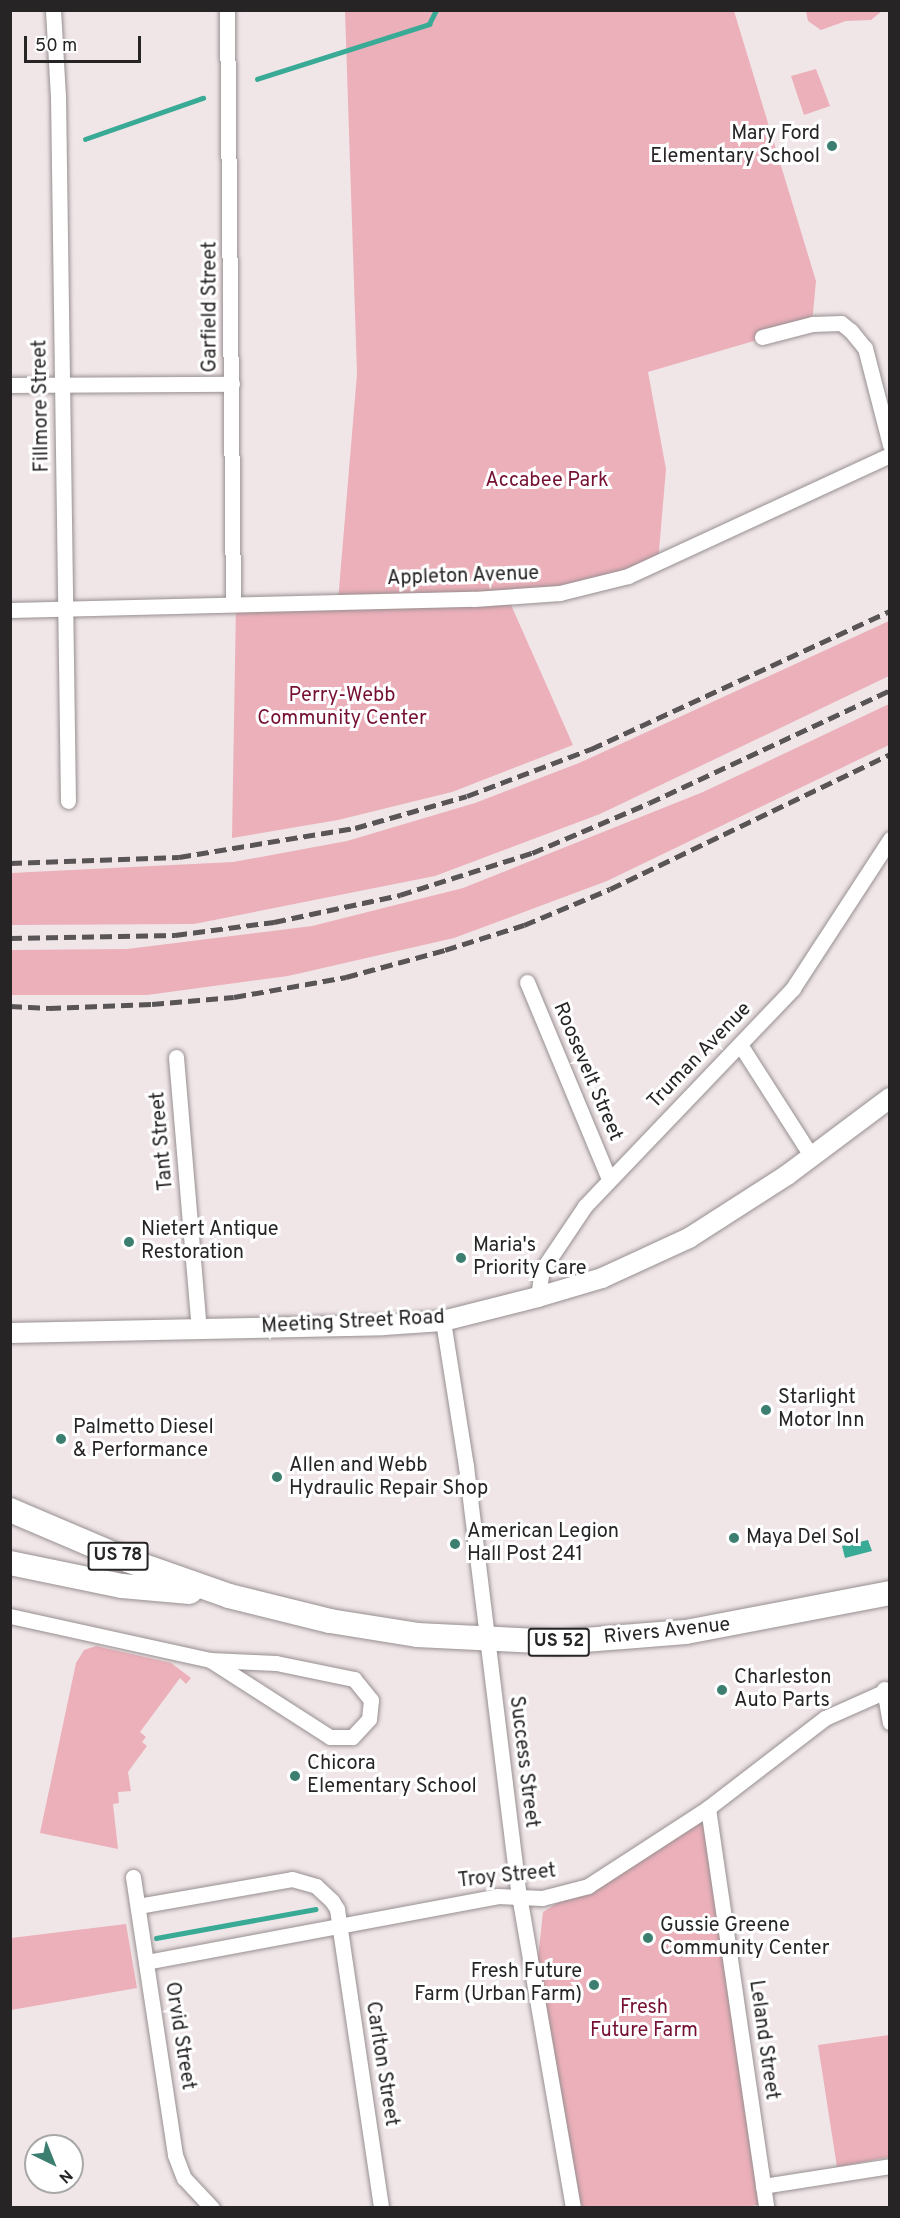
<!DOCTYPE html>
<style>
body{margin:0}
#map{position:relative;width:900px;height:2218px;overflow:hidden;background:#f0e6e8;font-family:Overpass,sans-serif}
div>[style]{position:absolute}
.green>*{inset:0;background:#ecb0ba}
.water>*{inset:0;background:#39aa95}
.stream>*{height:4.5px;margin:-2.25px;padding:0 2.25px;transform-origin:2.25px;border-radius:2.25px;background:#39aa95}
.roads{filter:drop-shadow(0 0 2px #978f90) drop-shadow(0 0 2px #978f90)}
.minor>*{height:15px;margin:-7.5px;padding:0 7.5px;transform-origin:7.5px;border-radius:7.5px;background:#fff}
.tertiary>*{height:20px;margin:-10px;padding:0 10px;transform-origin:10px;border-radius:10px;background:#fff}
.primary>*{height:24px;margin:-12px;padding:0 12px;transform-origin:12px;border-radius:12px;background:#fff}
.rail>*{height:4.5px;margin-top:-2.25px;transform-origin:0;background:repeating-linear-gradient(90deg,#595455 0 12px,transparent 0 18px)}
.dots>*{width:16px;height:16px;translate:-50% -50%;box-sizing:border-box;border:3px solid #fff;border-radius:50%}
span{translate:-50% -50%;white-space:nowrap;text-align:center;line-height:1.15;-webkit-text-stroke:6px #fff;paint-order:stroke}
.shield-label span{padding:2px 4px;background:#fff;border:2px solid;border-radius:4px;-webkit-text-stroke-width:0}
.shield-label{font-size:18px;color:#272425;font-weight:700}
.poi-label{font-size:20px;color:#272425}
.right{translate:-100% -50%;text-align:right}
.left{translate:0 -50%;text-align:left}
.street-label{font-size:20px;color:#272425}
.park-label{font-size:20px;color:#761033}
.frame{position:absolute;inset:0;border:12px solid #272425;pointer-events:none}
.north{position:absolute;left:24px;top:2134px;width:60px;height:60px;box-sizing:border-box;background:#fff;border:2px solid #a9a7a8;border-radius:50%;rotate:137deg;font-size:16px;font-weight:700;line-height:24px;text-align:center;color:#272425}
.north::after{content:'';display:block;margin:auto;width:21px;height:27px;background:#3c7e70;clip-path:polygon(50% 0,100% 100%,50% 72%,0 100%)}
.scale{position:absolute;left:24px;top:36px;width:117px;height:27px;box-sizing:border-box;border:3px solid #272425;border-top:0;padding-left:8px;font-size:18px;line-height:21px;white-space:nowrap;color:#272425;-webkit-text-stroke:4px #fff;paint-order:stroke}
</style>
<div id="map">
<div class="green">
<div style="clip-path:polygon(345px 11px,734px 11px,816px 281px,812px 324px,648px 372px,666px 469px,658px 562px,508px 598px,573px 745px,452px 792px,338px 820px,232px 838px,236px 604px,338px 601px,357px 374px)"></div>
<div style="clip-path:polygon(806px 11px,806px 10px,882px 11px,871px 20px,846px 21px,821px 30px,808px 21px)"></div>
<div style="clip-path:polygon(816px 69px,830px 106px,804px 115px,791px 76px)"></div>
<div style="clip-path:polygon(889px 621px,889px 676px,600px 814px,435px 876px,194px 924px,11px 925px,11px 873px,233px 862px,347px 841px,475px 803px,579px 763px)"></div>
<div style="clip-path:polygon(889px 704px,889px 745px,607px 881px,454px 938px,288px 976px,147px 995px,11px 995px,11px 950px,127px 949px,312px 926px,463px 888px,703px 792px)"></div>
<div style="clip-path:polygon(96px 1646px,171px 1663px,191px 1678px,186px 1684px,180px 1678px,140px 1732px,146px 1737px,142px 1742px,147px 1746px,128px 1772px,131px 1791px,118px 1792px,119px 1803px,113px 1804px,118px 1849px,40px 1833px,76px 1663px,84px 1650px)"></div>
<div style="clip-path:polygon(707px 1808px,766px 2203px,742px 2208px,573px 2207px,536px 1977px,543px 1912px)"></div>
<div style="clip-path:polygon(126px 1924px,137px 1988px,11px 2010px,11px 1938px)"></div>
<div style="clip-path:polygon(889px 2035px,889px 2157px,837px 2167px,818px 2045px)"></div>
</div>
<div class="water">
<div style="clip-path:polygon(868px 1540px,872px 1551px,845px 1558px,842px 1546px)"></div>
</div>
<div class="stream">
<div style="left:257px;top:79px;width:181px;rotate:-17.7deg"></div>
<div style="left:429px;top:24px;width:16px;rotate:-63deg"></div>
<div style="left:85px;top:139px;width:125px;rotate:-19.2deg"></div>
<div style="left:156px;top:1938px;width:162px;rotate:-10.3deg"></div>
</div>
<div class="roads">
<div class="minor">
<div style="left:53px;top:10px;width:86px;rotate:86.7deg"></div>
<div style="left:58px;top:96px;width:705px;rotate:89.19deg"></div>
<div style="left:227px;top:10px;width:593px;rotate:89.42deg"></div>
<div style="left:762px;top:337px;width:52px;rotate:-14.6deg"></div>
<div style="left:812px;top:324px;width:29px;rotate:-2deg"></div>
<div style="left:841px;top:323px;width:13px;rotate:39deg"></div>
<div style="left:851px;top:331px;width:22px;rotate:51deg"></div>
<div style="left:865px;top:348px;width:100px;rotate:75.5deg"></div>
<div style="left:10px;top:385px;width:222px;rotate:-0.3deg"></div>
<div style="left:10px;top:610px;width:464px;rotate:-1.4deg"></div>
<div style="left:474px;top:599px;width:86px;rotate:-4deg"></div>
<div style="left:560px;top:593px;width:70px;rotate:-14deg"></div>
<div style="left:628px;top:576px;width:289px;rotate:-24.8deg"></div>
<div style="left:527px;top:982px;width:213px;rotate:67.4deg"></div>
<div style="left:741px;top:1046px;width:132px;rotate:57.4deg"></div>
<div style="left:176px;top:1057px;width:274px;rotate:85.2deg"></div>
<div style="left:538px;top:1297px;width:27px;rotate:-82deg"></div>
<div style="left:542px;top:1270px;width:77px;rotate:-56.1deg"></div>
<div style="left:585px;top:1206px;width:301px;rotate:-46.3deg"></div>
<div style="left:793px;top:988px;width:178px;rotate:-56.9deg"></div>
<div style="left:443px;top:1321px;width:147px;rotate:81deg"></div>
<div style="left:466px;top:1466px;width:432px;rotate:83deg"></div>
<div style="left:519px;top:1895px;width:318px;rotate:80.2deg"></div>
<div style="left:10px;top:1616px;width:205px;rotate:12.4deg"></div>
<div style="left:210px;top:1660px;width:66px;rotate:2.6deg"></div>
<div style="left:276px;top:1663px;width:80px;rotate:11.6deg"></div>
<div style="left:354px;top:1679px;width:27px;rotate:51deg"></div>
<div style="left:371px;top:1700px;width:19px;rotate:96deg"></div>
<div style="left:369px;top:1719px;width:25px;rotate:133deg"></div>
<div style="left:352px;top:1737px;width:22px;rotate:180deg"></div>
<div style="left:330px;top:1737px;width:143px;rotate:-147.3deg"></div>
<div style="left:884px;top:1689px;width:34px;rotate:80deg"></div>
<div style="left:708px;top:1808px;width:404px;rotate:81.7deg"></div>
<div style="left:133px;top:1877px;width:281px;rotate:81.4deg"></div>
<div style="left:175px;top:2155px;width:25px;rotate:69deg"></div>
<div style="left:184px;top:2178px;width:41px;rotate:47deg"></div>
<div style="left:138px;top:1906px;width:156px;rotate:-9.9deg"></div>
<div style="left:292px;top:1879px;width:25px;rotate:16deg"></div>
<div style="left:316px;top:1886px;width:22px;rotate:43deg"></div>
<div style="left:332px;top:1901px;width:9px;rotate:58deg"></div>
<div style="left:337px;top:1909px;width:302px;rotate:81.6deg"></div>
<div style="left:146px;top:1962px;width:357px;rotate:-10.6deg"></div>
<div style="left:497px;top:1896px;width:45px;rotate:2.5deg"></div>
<div style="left:542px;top:1898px;width:48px;rotate:-14.6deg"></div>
<div style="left:588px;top:1886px;width:143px;rotate:-33deg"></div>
<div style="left:708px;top:1808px;width:148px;rotate:-37.6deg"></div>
<div style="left:825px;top:1718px;width:71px;rotate:-24deg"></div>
<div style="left:763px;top:2186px;width:129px;rotate:-8.9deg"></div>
</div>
<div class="tertiary">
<div style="left:10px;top:1333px;width:374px;rotate:-1.2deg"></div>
<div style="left:384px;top:1325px;width:59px;rotate:-3.9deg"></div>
<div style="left:443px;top:1321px;width:98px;rotate:-14.2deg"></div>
<div style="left:538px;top:1297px;width:67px;rotate:-16.5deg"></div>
<div style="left:602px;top:1278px;width:96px;rotate:-24.7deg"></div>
<div style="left:689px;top:1238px;width:117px;rotate:-32.7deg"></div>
<div style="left:787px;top:1175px;width:129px;rotate:-36.8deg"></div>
</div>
<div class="primary">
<div style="left:10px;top:1510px;width:127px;rotate:23.1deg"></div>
<div style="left:127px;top:1560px;width:108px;rotate:19.4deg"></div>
<div style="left:229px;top:1596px;width:104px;rotate:13.9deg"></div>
<div style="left:330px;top:1621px;width:88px;rotate:9.1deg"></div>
<div style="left:417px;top:1635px;width:142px;rotate:2.8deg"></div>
<div style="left:559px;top:1642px;width:127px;rotate:-4.5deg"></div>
<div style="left:686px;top:1632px;width:208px;rotate:-10.8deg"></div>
<div style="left:10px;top:1563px;width:114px;rotate:11.6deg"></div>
<div style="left:122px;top:1586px;width:68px;rotate:5deg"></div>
</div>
</div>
<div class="rail">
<div style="left:10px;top:863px;width:169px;rotate:-2deg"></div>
<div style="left:179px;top:857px;width:178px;rotate:-9.4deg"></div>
<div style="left:355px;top:828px;width:116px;rotate:-15.9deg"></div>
<div style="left:467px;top:796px;width:133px;rotate:-20.8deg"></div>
<div style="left:591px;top:749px;width:329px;rotate:-24.8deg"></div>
<div style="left:10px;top:938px;width:165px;rotate:-1deg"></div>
<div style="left:175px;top:935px;width:100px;rotate:-7.5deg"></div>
<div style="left:274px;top:922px;width:129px;rotate:-12.1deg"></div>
<div style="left:400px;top:895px;width:139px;rotate:-17.7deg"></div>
<div style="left:532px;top:853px;width:127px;rotate:-23.1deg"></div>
<div style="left:649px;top:803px;width:266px;rotate:-25.1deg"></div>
<div style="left:10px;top:1006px;width:39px;rotate:3deg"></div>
<div style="left:49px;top:1008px;width:103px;rotate:-2.2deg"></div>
<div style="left:152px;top:1004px;width:82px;rotate:-4.9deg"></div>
<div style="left:234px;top:997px;width:114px;rotate:-10.1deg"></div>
<div style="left:346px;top:977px;width:103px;rotate:-15.3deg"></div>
<div style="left:445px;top:950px;width:83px;rotate:-17.6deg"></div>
<div style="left:524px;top:925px;width:93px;rotate:-22.7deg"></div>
<div style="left:610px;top:889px;width:311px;rotate:-25.7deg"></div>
</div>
<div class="dots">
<div style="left:832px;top:146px;background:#3c7e70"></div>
<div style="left:129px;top:1242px;background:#3c7e70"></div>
<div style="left:461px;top:1258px;background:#3c7e70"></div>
<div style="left:766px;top:1410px;background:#3c7e70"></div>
<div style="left:61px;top:1439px;background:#3c7e70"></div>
<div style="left:277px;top:1477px;background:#3c7e70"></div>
<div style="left:734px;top:1538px;background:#3c7e70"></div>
<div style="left:455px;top:1544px;background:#3c7e70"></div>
<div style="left:722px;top:1690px;background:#3c7e70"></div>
<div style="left:295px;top:1776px;background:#3c7e70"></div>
<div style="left:648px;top:1938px;background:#3c7e70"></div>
<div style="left:594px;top:1985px;background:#3c7e70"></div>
</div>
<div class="shield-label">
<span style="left:118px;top:1556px">US 78</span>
<span style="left:559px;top:1642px">US 52</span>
</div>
<div class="poi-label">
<span class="right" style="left:820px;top:146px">Mary Ford<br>Elementary School</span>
<span class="left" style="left:141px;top:1242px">Nietert Antique<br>Restoration</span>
<span class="left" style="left:473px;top:1258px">Maria's<br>Priority Care</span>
<span class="left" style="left:778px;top:1410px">Starlight<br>Motor Inn</span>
<span class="left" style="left:73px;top:1440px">Palmetto Diesel<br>&amp; Performance</span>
<span class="left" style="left:289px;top:1478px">Allen and Webb<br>Hydraulic Repair Shop</span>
<span class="left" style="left:467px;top:1544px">American Legion<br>Hall Post 241</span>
<span class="left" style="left:746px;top:1538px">Maya Del Sol</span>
<span class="left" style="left:734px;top:1690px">Charleston<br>Auto Parts</span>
<span class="left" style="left:307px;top:1776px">Chicora<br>Elementary School</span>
<span class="left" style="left:660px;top:1938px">Gussie Greene<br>Community Center</span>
<span class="right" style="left:582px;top:1984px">Fresh Future<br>Farm (Urban Farm)</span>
</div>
<div class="street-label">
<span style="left:211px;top:307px;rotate:-90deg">Garfield Street</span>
<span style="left:42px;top:406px;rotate:-91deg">Fillmore Street</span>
<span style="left:463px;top:577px;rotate:-2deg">Appleton Avenue</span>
<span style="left:700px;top:1056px;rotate:-46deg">Truman Avenue</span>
<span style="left:587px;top:1072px;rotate:67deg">Roosevelt Street</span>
<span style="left:163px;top:1141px;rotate:-95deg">Tant Street</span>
<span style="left:353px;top:1323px;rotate:-3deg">Meeting Street Road</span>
<span style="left:667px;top:1632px;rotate:-6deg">Rivers Avenue</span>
<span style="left:523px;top:1762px;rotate:83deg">Success Street</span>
<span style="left:507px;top:1877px;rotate:-6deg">Troy Street</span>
<span style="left:179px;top:2036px;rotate:81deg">Orvid Street</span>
<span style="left:763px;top:2040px;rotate:82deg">Leland Street</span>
<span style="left:381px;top:2064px;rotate:81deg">Carlton Street</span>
</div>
<div class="park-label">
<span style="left:547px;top:481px">Accabee Park</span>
<span style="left:342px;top:708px">Perry-Webb<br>Community Center</span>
<span style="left:644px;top:2020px">Fresh<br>Future Farm</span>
</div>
<div class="frame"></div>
<div class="north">N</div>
<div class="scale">50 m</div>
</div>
